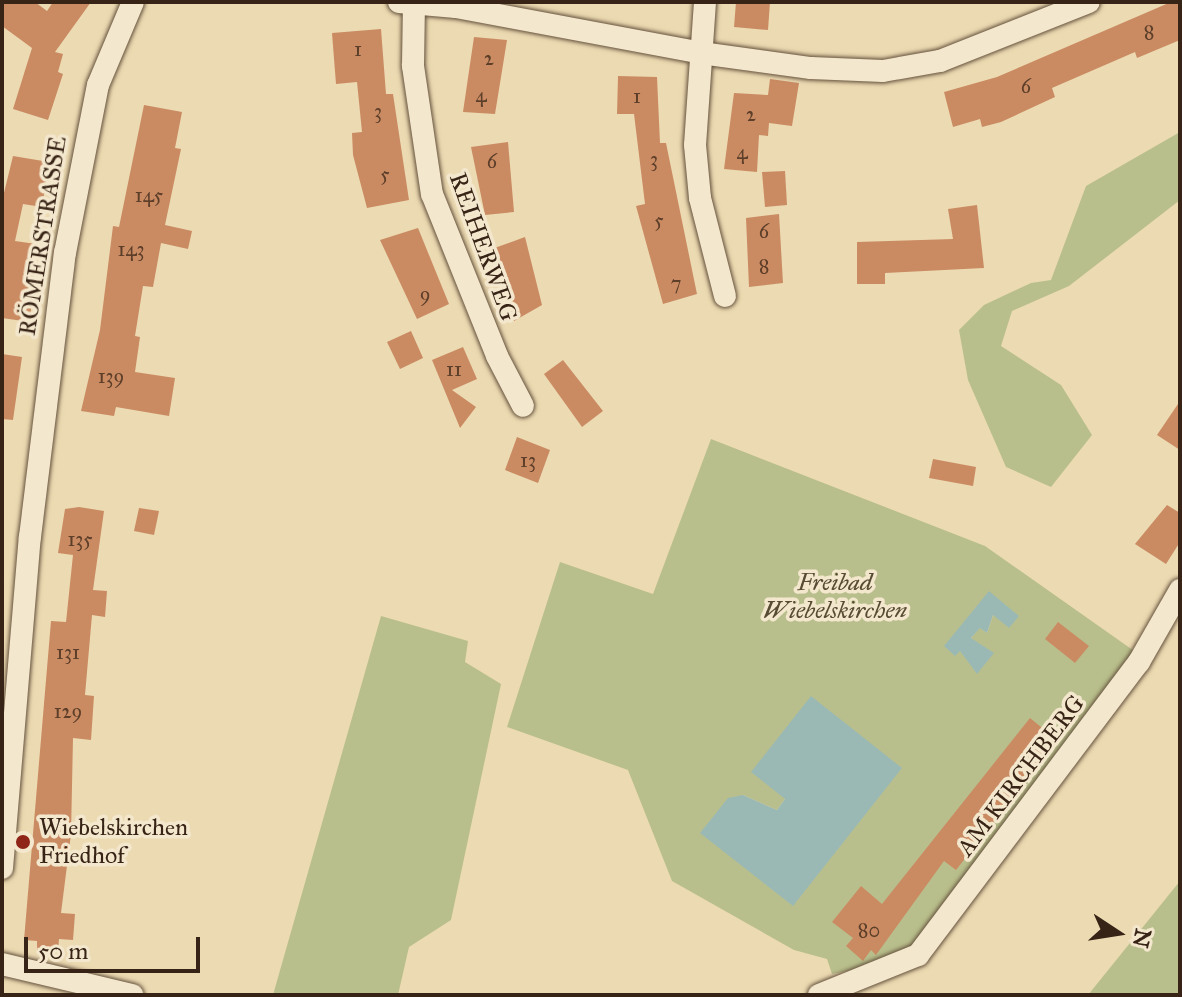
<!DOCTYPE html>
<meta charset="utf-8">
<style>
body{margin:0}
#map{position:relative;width:1182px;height:997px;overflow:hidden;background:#ecdab2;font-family:"IM FELL Great Primer",serif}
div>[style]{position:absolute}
.green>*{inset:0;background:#b9bf8c}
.water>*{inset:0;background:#9bb9b4}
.building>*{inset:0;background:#ca8b63}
.roads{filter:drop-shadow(0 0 2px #65523d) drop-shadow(0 0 2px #65523d)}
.minor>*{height:22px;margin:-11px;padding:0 11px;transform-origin:11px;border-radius:11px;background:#f3e7cd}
.dots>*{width:22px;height:22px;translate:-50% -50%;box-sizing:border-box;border:4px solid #f3e7cd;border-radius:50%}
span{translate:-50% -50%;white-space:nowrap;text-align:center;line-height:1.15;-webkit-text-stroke:7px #f3e7cd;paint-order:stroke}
.number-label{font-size:20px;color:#5c3e29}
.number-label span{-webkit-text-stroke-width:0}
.street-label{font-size:24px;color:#382416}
.park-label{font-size:24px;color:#584b34;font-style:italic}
.poi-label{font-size:24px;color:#382416}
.left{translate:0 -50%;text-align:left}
.frame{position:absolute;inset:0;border:4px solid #382416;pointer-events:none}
.north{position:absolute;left:1078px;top:893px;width:80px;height:80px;-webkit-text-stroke:6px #f3e7cd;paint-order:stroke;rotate:102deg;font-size:22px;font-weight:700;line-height:32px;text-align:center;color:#382416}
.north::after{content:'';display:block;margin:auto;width:28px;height:36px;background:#382416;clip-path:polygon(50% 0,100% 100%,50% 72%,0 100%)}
.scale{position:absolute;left:24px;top:937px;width:176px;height:36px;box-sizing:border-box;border:4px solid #382416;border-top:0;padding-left:10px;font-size:24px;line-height:28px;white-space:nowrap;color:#382416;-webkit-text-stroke:6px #f3e7cd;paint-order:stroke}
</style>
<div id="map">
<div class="green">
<div style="clip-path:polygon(1180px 132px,1180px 200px,1069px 286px,1012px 311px,1001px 346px,1061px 385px,1092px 435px,1051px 487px,1006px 467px,968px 380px,959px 330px,984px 305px,1031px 283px,1051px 280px,1086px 186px)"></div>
<div style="clip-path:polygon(evenodd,711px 439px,985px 546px,1137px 653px,914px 949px,887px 963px,832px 974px,827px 959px,794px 950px,672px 881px,628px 770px,507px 727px,560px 562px,653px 594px,711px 439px,989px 592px,993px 615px,987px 633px,980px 627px,971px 638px,983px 649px,972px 661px,959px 650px,989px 592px,711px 439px,743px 795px,777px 810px,785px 799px,793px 906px,743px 795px)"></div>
<div style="clip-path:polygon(381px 616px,468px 641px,465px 662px,501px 684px,451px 920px,409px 947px,398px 995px,273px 995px)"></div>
<div style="clip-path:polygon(1180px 881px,1180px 995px,1088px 995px)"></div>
</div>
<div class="water">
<div style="clip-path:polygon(989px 591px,1019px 616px,1009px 628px,993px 615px,987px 633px,980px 628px,971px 638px,994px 653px,977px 674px,960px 651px,955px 656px,944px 646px)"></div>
<div style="clip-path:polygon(811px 696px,902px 768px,793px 906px,700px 833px,728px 798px,743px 795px,777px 810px,785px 799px,751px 772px)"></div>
</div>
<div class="building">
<div style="clip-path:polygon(2px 2px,35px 2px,47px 11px,53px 2px,91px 2px,55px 52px,63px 54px,58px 72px,63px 74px,48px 120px,13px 109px,32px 48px,2px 26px)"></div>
<div style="clip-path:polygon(736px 2px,770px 2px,768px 30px,734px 27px)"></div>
<div style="clip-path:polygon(1171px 2px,1180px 2px,1180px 40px,1137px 58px,1135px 52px,1052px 88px,1055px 97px,1001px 122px,982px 127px,980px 119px,953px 127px,944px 92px,997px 77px)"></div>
<div style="clip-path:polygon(381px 29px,386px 94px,393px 94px,409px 200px,367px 208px,353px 155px,352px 133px,362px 132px,357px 82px,336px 84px,332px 33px)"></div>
<div style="clip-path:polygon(474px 37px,507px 40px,495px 114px,463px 112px)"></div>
<div style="clip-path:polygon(618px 76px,657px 77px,660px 143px,666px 143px,697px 294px,663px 304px,636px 206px,645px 204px,634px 114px,617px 114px)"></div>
<div style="clip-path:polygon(770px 79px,799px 83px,792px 126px,769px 123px,768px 136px,759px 135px,757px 172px,724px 169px,734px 93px,768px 95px)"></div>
<div style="clip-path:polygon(144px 105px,182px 112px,175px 148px,181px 149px,165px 225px,192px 231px,188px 249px,161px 243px,153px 287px,143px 286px,135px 336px,140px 337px,135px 372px,175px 378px,169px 416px,116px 407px,114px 416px,81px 411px,100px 330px,113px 226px,119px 227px)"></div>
<div style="clip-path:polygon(508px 142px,514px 212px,485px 215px,471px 147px)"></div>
<div style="clip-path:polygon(13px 156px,49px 162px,42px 207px,23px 204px,15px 241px,36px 244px,30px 322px,2px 318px,2px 201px)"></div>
<div style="clip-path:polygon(785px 171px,787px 205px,765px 207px,762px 172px)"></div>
<div style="clip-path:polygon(977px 205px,984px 268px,885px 273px,885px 284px,857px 284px,857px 242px,953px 239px,948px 209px)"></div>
<div style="clip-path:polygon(779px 214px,783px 283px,749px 287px,746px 218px)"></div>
<div style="clip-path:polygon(418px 228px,449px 304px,417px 319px,380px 240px)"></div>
<div style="clip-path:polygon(525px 237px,542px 305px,514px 321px,489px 250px)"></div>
<div style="clip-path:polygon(411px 331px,423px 358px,400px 369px,387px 342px)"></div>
<div style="clip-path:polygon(463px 347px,477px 379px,452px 390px,476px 407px,460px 428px,432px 360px)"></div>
<div style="clip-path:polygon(2px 354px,22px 357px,13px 420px,2px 419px)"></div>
<div style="clip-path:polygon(563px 360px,603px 411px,582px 427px,544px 374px)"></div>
<div style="clip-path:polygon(1180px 401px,1180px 450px,1157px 435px)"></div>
<div style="clip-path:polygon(517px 437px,550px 450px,538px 483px,505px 470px)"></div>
<div style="clip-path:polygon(933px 459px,976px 467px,973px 486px,929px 478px)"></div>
<div style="clip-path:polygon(1167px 505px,1180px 513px,1180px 542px,1166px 564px,1135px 544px)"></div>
<div style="clip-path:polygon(79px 507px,104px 511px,93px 590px,107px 591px,105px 617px,92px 615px,85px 695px,94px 696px,91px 740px,73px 738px,71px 834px,61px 913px,75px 914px,73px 940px,59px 939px,58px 952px,37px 951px,37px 941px,24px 940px,51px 621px,66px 622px,73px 555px,58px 553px,65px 509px)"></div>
<div style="clip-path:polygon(139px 508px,159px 511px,154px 535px,134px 531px)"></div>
<div style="clip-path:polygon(1058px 622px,1089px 646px,1075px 663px,1045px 639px)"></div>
<div style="clip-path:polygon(1030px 718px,1058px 741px,956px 870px,944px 861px,876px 955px,871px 950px,863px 961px,846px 946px,853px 938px,832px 922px,861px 886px,882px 904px)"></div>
</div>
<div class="roads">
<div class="minor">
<div style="left:399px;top:2px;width:57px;rotate:5deg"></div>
<div style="left:456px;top:7px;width:249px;rotate:10.6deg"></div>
<div style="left:701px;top:53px;width:111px;rotate:7.8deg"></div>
<div style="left:811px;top:68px;width:72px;rotate:2.4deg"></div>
<div style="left:883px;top:71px;width:58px;rotate:-10deg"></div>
<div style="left:940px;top:61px;width:160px;rotate:-21.6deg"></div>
<div style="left:414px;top:2px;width:64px;rotate:90.9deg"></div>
<div style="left:413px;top:66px;width:129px;rotate:81.6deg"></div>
<div style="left:432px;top:194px;width:175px;rotate:68.1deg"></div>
<div style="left:497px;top:356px;width:56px;rotate:62.5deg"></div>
<div style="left:705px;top:2px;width:143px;rotate:94deg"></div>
<div style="left:695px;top:145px;width:53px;rotate:84.6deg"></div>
<div style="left:700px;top:198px;width:101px;rotate:75.7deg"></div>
<div style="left:2px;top:868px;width:332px;rotate:-85.2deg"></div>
<div style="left:30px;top:537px;width:286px;rotate:-83deg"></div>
<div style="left:65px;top:253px;width:171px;rotate:-78.9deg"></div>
<div style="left:98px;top:85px;width:90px;rotate:-67.1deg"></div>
<div style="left:2px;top:964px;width:134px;rotate:13.4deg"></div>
<div style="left:819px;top:995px;width:107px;rotate:-22deg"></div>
<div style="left:918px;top:955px;width:367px;rotate:-53deg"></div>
<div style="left:1139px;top:662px;width:83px;rotate:-60.3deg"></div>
</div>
</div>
<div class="dots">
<div style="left:23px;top:842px;background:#8f2418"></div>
</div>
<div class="number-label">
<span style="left:1149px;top:32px">8</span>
<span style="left:358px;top:49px">1</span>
<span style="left:489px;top:58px">2</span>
<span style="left:1026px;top:86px">6</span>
<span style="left:481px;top:95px">4</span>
<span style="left:637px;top:96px">1</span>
<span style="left:378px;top:111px">3</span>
<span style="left:751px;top:114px">2</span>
<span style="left:742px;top:152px">4</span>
<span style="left:654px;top:159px">3</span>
<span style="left:492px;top:161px">6</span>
<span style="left:385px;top:174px">5</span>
<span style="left:149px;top:195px">145</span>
<span style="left:659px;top:220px">5</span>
<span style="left:764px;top:231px">6</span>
<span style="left:131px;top:249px">143</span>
<span style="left:764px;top:266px">8</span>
<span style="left:676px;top:283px">7</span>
<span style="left:425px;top:294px">9</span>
<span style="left:454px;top:369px">11</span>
<span style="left:111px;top:376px">139</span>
<span style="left:528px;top:460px">13</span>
<span style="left:80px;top:539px">135</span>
<span style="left:68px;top:652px">131</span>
<span style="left:68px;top:711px">129</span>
<span style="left:869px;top:930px">80</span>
</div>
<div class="street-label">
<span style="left:43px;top:236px;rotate:-81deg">RÖMERSTRASSE</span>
<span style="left:483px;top:247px;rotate:70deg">REIHERWEG</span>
<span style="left:1021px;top:776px;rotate:-53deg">AM KIRCHBERG</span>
</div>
<div class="park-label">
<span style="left:835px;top:597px">Freibad<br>Wiebelskirchen</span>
</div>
<div class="poi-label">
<span class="left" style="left:39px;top:842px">Wiebelskirchen<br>Friedhof</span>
</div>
<div class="frame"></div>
<div class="north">N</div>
<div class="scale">50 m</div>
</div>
